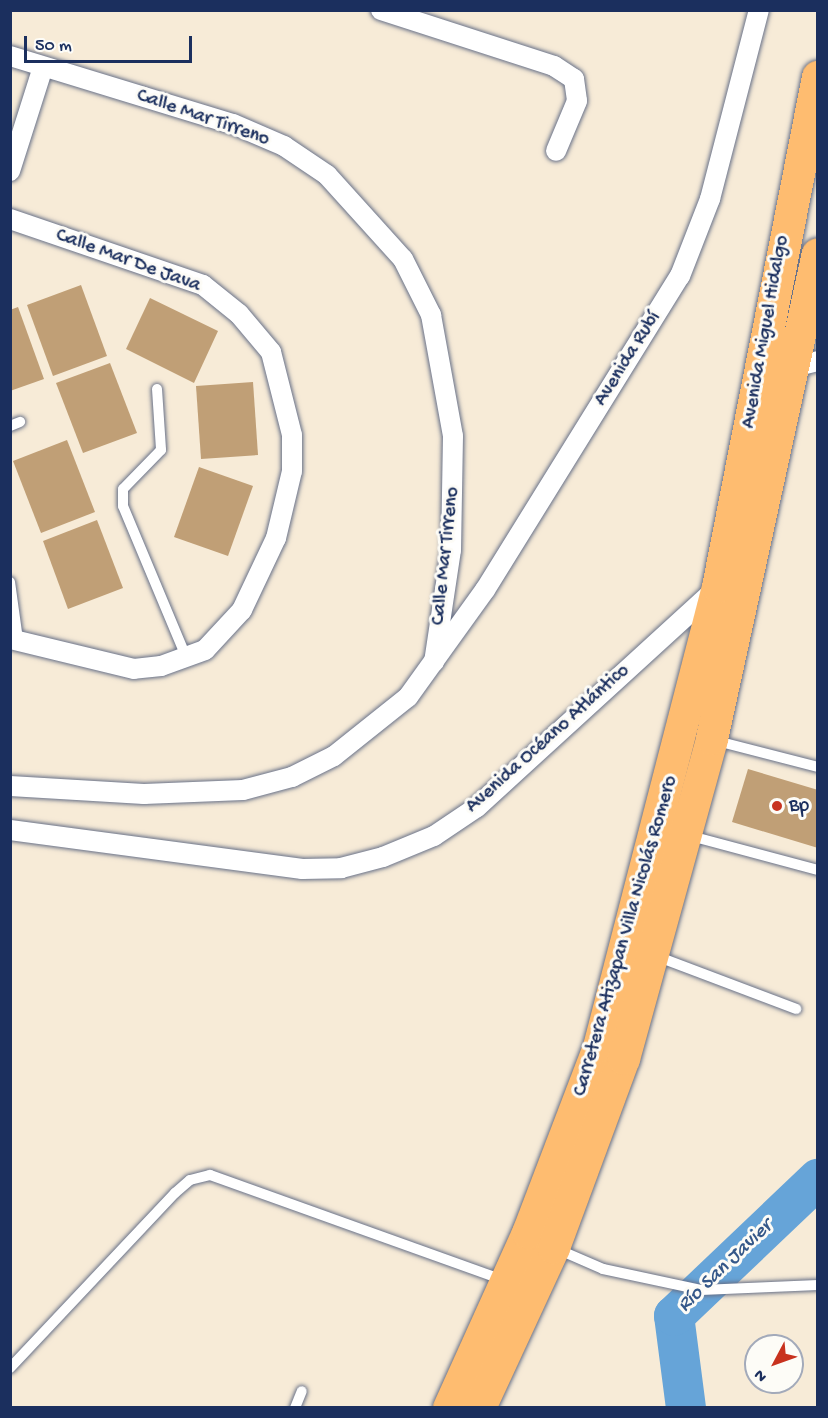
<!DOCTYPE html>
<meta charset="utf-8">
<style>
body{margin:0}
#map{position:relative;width:828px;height:1418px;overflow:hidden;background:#f7ebd7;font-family:"Gochi Hand",sans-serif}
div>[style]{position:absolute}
.river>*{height:40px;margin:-20px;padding:0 20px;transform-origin:20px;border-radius:20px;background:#66a4d8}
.building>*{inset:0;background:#c09f76}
.roads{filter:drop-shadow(0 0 2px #687188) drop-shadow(0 0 2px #687188)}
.service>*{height:10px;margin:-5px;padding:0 5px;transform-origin:5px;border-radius:5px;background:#fff}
.minor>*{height:20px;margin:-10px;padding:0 10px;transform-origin:10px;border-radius:10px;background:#fff}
.primary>*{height:32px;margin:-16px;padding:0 16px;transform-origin:16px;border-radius:16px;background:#febc70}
.dots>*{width:16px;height:16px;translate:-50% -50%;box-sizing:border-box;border:3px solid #fdfcf7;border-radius:50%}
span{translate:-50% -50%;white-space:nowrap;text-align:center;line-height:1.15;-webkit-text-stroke:6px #fdfcf7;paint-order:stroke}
.street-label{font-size:20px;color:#1b2f5e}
.poi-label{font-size:20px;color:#1b2f5e}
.left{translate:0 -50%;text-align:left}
.water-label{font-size:21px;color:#355889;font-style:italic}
.frame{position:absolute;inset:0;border:12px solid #1b2f5e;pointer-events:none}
.north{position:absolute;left:744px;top:1334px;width:60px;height:60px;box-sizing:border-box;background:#fdfcf7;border:2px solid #a3aaba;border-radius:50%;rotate:229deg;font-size:16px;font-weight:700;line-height:24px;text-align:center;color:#1b2f5e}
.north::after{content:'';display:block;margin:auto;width:21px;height:27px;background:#c8321e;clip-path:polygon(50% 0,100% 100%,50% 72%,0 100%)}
.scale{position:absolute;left:24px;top:36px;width:168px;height:27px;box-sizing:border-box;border:3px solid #1b2f5e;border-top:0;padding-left:8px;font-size:18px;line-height:21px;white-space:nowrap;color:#1b2f5e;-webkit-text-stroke:4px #fdfcf7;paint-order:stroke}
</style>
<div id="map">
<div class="river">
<div style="left:686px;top:1408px;width:93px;rotate:-97.4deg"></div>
<div style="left:674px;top:1316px;width:199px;rotate:-43.6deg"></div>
</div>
<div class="building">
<div style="clip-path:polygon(81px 285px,107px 356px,53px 376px,27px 305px)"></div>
<div style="clip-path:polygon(150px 298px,218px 331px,194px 383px,126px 349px)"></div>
<div style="clip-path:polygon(18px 307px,44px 379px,10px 391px,10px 310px)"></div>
<div style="clip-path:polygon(110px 363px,137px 433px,83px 453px,56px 383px)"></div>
<div style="clip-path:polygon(253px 382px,258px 455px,201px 459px,196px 386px)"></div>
<div style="clip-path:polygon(67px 440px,95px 512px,41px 533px,13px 461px)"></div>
<div style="clip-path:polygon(199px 467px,253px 486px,228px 556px,174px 537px)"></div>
<div style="clip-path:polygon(97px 520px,123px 588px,68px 609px,43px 541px)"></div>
<div style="clip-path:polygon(748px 769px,818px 790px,818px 848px,732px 822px)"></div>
</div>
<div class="roads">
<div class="service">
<div style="left:157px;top:389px;width:61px;rotate:86.2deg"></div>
<div style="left:161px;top:450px;width:54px;rotate:134.3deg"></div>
<div style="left:123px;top:489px;width:17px;rotate:90deg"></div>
<div style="left:123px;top:506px;width:166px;rotate:67.3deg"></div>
<div style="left:10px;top:426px;width:11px;rotate:-22deg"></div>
<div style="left:10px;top:582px;width:59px;rotate:82.1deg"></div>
<div style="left:713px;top:740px;width:108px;rotate:14.4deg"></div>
<div style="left:687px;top:835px;width:136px;rotate:15deg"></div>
<div style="left:656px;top:956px;width:150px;rotate:20.7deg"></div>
<div style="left:557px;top:1249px;width:50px;rotate:23.5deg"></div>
<div style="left:603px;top:1269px;width:100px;rotate:12.1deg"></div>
<div style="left:701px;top:1290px;width:117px;rotate:-2.4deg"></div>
<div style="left:10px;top:1368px;width:241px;rotate:-46.7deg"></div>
<div style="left:175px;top:1193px;width:20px;rotate:-41deg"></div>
<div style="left:190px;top:1180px;width:21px;rotate:-14deg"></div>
<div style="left:210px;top:1175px;width:312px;rotate:19.7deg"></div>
<div style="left:295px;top:1408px;width:18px;rotate:-68deg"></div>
</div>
<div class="minor">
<div style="left:381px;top:10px;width:182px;rotate:17.9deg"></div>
<div style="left:554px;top:66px;width:24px;rotate:33deg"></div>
<div style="left:574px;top:79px;width:22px;rotate:82deg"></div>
<div style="left:577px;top:101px;width:54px;rotate:112.8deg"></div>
<div style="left:10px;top:56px;width:233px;rotate:17deg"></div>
<div style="left:233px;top:124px;width:56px;rotate:23.3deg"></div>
<div style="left:284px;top:146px;width:52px;rotate:34deg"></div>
<div style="left:327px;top:175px;width:113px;rotate:47.9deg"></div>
<div style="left:403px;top:259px;width:63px;rotate:63.4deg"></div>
<div style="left:431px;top:315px;width:123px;rotate:79.7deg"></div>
<div style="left:453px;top:436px;width:114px;rotate:91deg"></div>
<div style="left:451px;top:550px;width:113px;rotate:98.6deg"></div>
<div style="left:10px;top:171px;width:109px;rotate:-72.4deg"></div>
<div style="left:10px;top:219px;width:204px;rotate:18.9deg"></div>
<div style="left:203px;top:285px;width:46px;rotate:38.9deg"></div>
<div style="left:239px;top:314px;width:50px;rotate:49.9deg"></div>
<div style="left:271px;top:352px;width:86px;rotate:75.8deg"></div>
<div style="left:292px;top:435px;width:36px;rotate:90deg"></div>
<div style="left:292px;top:471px;width:69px;rotate:103.4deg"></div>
<div style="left:276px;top:538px;width:80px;rotate:115.3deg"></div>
<div style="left:242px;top:610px;width:54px;rotate:132.8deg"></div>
<div style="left:205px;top:650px;width:47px;rotate:160deg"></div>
<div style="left:161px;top:666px;width:27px;rotate:174deg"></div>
<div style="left:134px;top:669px;width:128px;rotate:-166.4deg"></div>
<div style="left:786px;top:369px;width:33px;rotate:-14deg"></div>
<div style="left:10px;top:786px;width:134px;rotate:3.4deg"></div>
<div style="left:144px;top:794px;width:99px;rotate:-2.3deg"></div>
<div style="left:243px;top:790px;width:51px;rotate:-14.9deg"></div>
<div style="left:292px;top:777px;width:47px;rotate:-26.6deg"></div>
<div style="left:334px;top:756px;width:95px;rotate:-38.6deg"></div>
<div style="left:408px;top:697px;width:132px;rotate:-54.3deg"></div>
<div style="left:485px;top:590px;width:370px;rotate:-58.2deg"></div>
<div style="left:680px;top:276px;width:83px;rotate:-68.7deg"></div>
<div style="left:710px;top:199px;width:195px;rotate:-75.5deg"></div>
<div style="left:10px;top:830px;width:295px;rotate:7.6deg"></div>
<div style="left:302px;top:869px;width:39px;rotate:-1deg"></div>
<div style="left:341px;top:868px;width:43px;rotate:-14.7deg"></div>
<div style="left:383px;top:857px;width:55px;rotate:-22.4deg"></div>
<div style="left:434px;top:836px;width:52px;rotate:-34deg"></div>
<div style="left:477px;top:807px;width:326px;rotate:-42.4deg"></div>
</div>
<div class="primary">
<div style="left:449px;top:1408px;width:192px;rotate:-65.7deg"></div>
<div style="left:528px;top:1233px;width:199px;rotate:-69.1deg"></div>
<div style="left:599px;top:1047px;width:475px;rotate:-75.5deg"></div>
<div style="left:718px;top:587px;width:520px;rotate:-78.91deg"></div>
<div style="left:480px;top:1408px;width:176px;rotate:-65.2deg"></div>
<div style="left:554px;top:1248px;width:202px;rotate:-69.7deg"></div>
<div style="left:624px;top:1059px;width:332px;rotate:-74.6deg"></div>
<div style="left:712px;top:739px;width:496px;rotate:-77.7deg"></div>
</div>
</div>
<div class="dots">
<div style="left:777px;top:806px;background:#c8321e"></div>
</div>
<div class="street-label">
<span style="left:203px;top:118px;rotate:19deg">Calle Mar Tirreno</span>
<span style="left:128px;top:261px;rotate:20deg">Calle Mar De Java</span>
<span style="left:766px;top:332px;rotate:-80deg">Avenida Miguel Hidalgo</span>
<span style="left:628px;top:359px;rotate:-58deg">Avenida Rubí</span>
<span style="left:446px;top:556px;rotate:-84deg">Calle Mar Tirreno</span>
<span style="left:548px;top:739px;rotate:-42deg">Avenida Océano Atlántico</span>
<span style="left:626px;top:936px;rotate:-74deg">Carretera Atizapan Villa Nicolás Romero</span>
</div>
<div class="poi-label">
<span class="left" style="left:789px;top:806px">Bp</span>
</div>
<div class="water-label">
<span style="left:726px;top:1267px;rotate:-44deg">Río San Javier</span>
</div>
<div class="frame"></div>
<div class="north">N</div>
<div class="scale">50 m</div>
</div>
